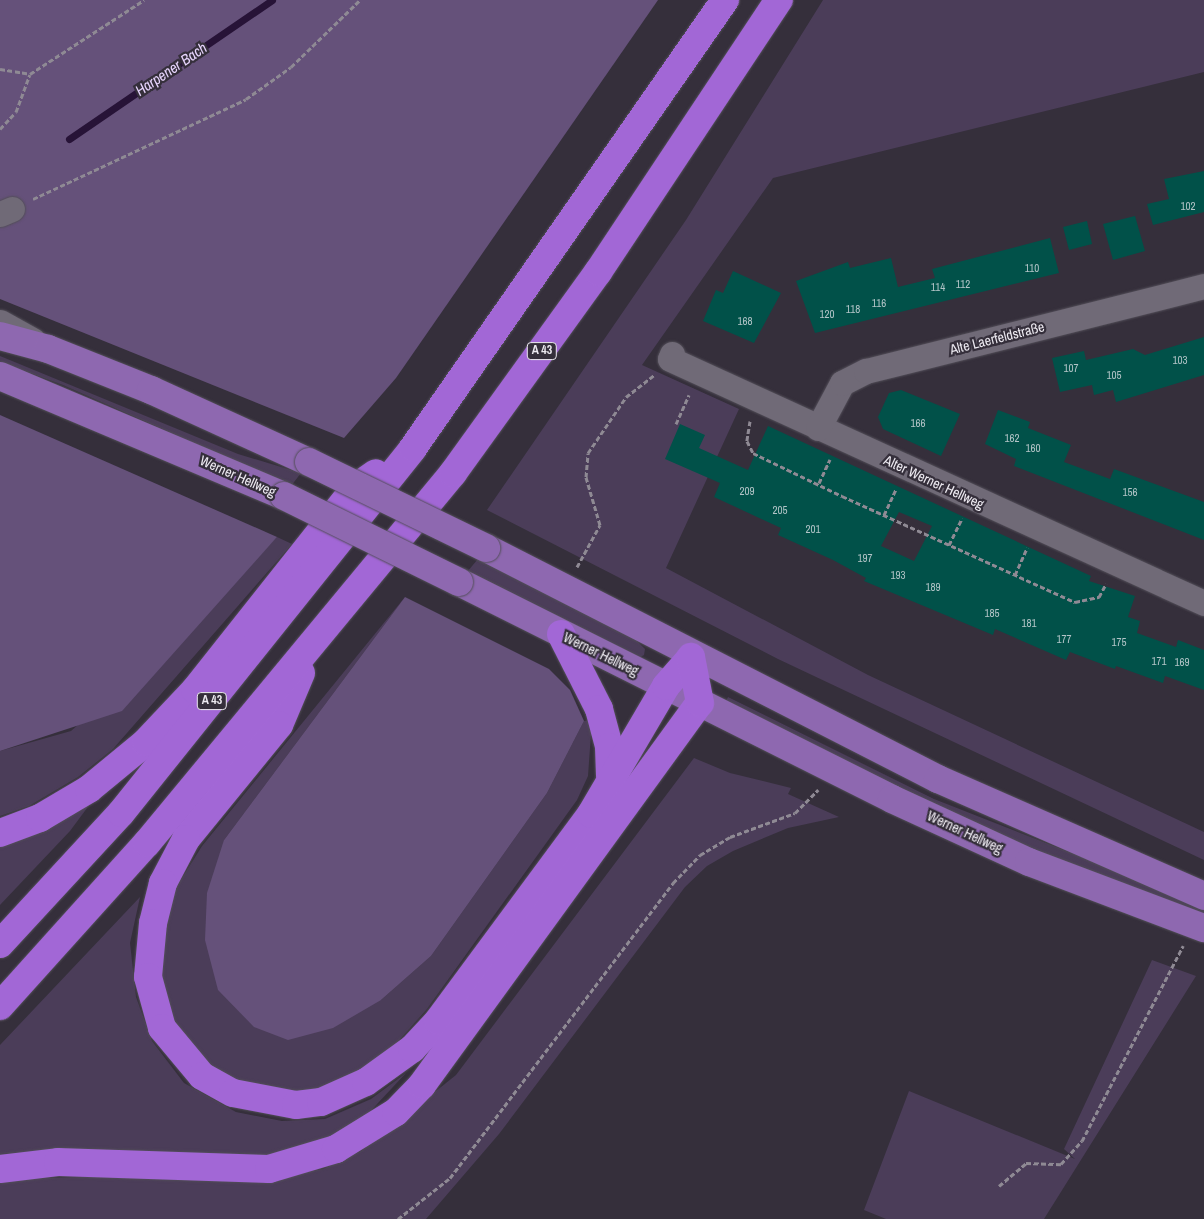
<!DOCTYPE html>
<meta charset="utf-8">
<style>
body{margin:0}
#map{position:relative;width:1204px;height:1219px;overflow:hidden;background:#352f3b;font-family:"Archivo Narrow",sans-serif}
div>[style]{position:absolute}
.green>*{inset:0;background:#4b3d59}
.forest>*{inset:0;background:#65517a}
.stream>*{height:7px;margin:-3.5px;padding:0 3.5px;transform-origin:3.5px;border-radius:3.5px;background:#271337}
.building>*{inset:0;background:#015149}
.path>*{height:3px;margin-top:-1.5px;transform-origin:0;background:repeating-linear-gradient(90deg,#8f8a94 0 5px,transparent 0 7.5px)}
.roads{filter:drop-shadow(0 0 1px #524e58) drop-shadow(0 0 1px #524e58)}
.minor>*{height:25px;margin:-12.5px;padding:0 12.5px;transform-origin:12.5px;border-radius:12.5px;background:#706a77}
.major>*{height:28px;margin:-14px;padding:0 14px;transform-origin:14px;border-radius:14px;background:#8e68b0}
.highway>*{height:28px;margin:-14px;padding:0 14px;transform-origin:14px;border-radius:14px;background:#a267d6}
.bridges{filter:drop-shadow(0 0 1px #524e58) drop-shadow(0 0 1px #524e58)}
.major-bridge>*{height:28px;margin:-14px;padding:0 14px;transform-origin:14px;border-radius:14px;background:#8e68b0}
span{translate:-50% -50%;white-space:nowrap;text-align:center;line-height:1.15;-webkit-text-stroke:4.5px #352f3b;paint-order:stroke}
.number-label{font-size:11px;color:#b2c4c7}
.number-label span{-webkit-text-stroke-width:0}
.shield-label span{padding:1px 4px;background:#352f3b;border:1px solid;border-radius:4px;-webkit-text-stroke-width:0}
.shield-label{font-size:12px;color:#edeaf1;font-weight:700}
.street-label{font-size:14px;color:#edeaf1}
.water-label{font-size:15px;color:#e8d5fe;font-style:italic}
</style>
<div id="map">
<div class="green">
<div style="clip-path:polygon(823px 0,1204px 0,1204px 72px,773px 178px,642px 365px,739px 409px,666px 568px,868px 675px,1204px 832px,1204px 860px,778px 659px,487px 510px,686px 220px)"></div>
<div style="clip-path:polygon(0 356px,238px 454px,301px 473px,291px 486px,63px 385px,0 362px)"></div>
<div style="clip-path:polygon(277px 537px,292px 544px,113px 749px,78px 777px,29px 806px,0 816px,0 751px,71px 731px,210px 608px)"></div>
<div style="clip-path:polygon(478px 559px,636px 640px,645px 649px,644px 655px,639px 658px,467px 572px)"></div>
<div style="clip-path:polygon(405px 597px,224px 840px,381px 1000px,431px 956px,547px 793px,584px 721px,592px 720px,588px 776px,577px 800px,427px 1009px,386px 1055px,340px 1085px,296px 1095px,239px 1084px,210px 1067px,173px 1022px,159px 975px,163px 924px,177px 886px,202px 846px)"></div>
<div style="clip-path:polygon(728px 697px,934px 799px,1204px 905px,1204px 923px,931px 804px,726px 701px)"></div>
<div style="clip-path:polygon(694px 758px,730px 773px,791px 788px,788px 794px,839px 817px,788px 828px,733px 851px,707px 866px,685px 887px,499px 1134px,426px 1219px,0 1219px,0 1183px,15px 1179px,119px 1176px,247px 1182px,323px 1169px,361px 1151px,456px 1075px)"></div>
<div style="clip-path:polygon(93px 800px,70px 831px,0 905px,0 841px)"></div>
<div style="clip-path:polygon(140px 897px,130px 943px,136px 997px,152px 1041px,184px 1083px,236px 1112px,282px 1121px,325px 1119px,371px 1099px,406px 1073px,364px 1118px,329px 1140px,271px 1156px,62px 1149px,0 1154px,0 1045px)"></div>
<div style="clip-path:polygon(1152px 960px,1196px 976px,1044px 1219px,886px 1219px,864px 1210px,909px 1091px,1075px 1159px,1064px 1149px)"></div>
</div>
<div class="forest">
<div style="clip-path:polygon(0 0,658px 0,396px 378px,344px 438px,0 299px)"></div>
<div style="clip-path:polygon(0 415px,277px 537px,122px 711px,0 751px)"></div>
<div style="clip-path:polygon(405px 597px,549px 669px,570px 690px,584px 721px,547px 793px,431px 956px,381px 1000px,333px 1028px,288px 1040px,254px 1027px,218px 990px,205px 940px,207px 893px,224px 840px)"></div>
</div>
<div class="stream">
<div style="left:69px;top:139px;width:246px;rotate:-34.4deg"></div>
</div>
<div class="building">
<div style="clip-path:polygon(1204px 171px,1204px 212px,1153px 225px,1147px 204px,1169px 199px,1164px 179px)"></div>
<div style="clip-path:polygon(1135px 216px,1145px 251px,1113px 260px,1103px 224px)"></div>
<div style="clip-path:polygon(1087px 221px,1092px 244px,1069px 250px,1063px 227px)"></div>
<div style="clip-path:polygon(1050px 238px,1059px 273px,815px 333px,796px 281px,848px 262px,850px 268px,891px 258px,898px 287px,935px 278px,932px 269px)"></div>
<div style="clip-path:polygon(733px 271px,781px 293px,754px 343px,703px 321px,716px 290px,723px 293px)"></div>
<div style="clip-path:polygon(1204px 337px,1204px 375px,1116px 402px,1113px 390px,1094px 395px,1092px 385px,1060px 392px,1052px 358px,1084px 351px,1086px 360px,1133px 349px,1145px 355px)"></div>
<div style="clip-path:polygon(901px 390px,960px 414px,941px 456px,883px 429px,878px 417px,889px 393px)"></div>
<div style="clip-path:polygon(998px 410px,1030px 422px,1028px 428px,1071px 445px,1064px 462px,1110px 479px,1114px 469px,1204px 502px,1204px 540px,1014px 466px,1016px 459px,985px 444px)"></div>
<div style="clip-path:polygon(evenodd,680px 424px,705px 435px,699px 448px,748px 470px,768px 426px,1091px 576px,1089px 581px,1135px 596px,1128px 617px,1140px 621px,1137px 633px,1176px 647px,1178px 640px,1204px 650px,1204px 690px,1165px 676px,1163px 683px,1116px 666px,1115px 669px,1070px 652px,1066px 660px,995px 629px,993px 635px,864px 581px,866px 578px,833px 560px,778px 535px,781px 528px,714px 497px,720px 483px,665px 459px,680px 424px,899px 512px,932px 526px,914px 561px,881px 546px,899px 512px)"></div>
</div>
<div class="path">
<div style="left:0;top:69px;width:30px;rotate:9deg"></div>
<div style="left:30px;top:74px;width:136px;rotate:-33deg"></div>
<div style="left:0;top:129px;width:23px;rotate:-47deg"></div>
<div style="left:16px;top:112px;width:40px;rotate:-69.8deg"></div>
<div style="left:33px;top:199px;width:235px;rotate:-25.1deg"></div>
<div style="left:246px;top:99px;width:55px;rotate:-35.4deg"></div>
<div style="left:291px;top:67px;width:96px;rotate:-44.2deg"></div>
<div style="left:750px;top:421px;width:20px;rotate:99deg"></div>
<div style="left:747px;top:441px;width:13px;rotate:63deg"></div>
<div style="left:753px;top:453px;width:99px;rotate:25.8deg"></div>
<div style="left:842px;top:496px;width:256px;rotate:24.5deg"></div>
<div style="left:1075px;top:602px;width:25px;rotate:-12deg"></div>
<div style="left:1099px;top:597px;width:15px;rotate:-62deg"></div>
<div style="left:676px;top:424px;width:32px;rotate:-66deg"></div>
<div style="left:819px;top:483px;width:26px;rotate:-65deg"></div>
<div style="left:884px;top:515px;width:29px;rotate:-65deg"></div>
<div style="left:949px;top:545px;width:30px;rotate:-64deg"></div>
<div style="left:577px;top:567px;width:48px;rotate:-61.3deg"></div>
<div style="left:600px;top:525px;width:50px;rotate:-106.3deg"></div>
<div style="left:586px;top:477px;width:24px;rotate:-85deg"></div>
<div style="left:588px;top:453px;width:68px;rotate:-55.8deg"></div>
<div style="left:626px;top:397px;width:36px;rotate:-38deg"></div>
<div style="left:1015px;top:575px;width:30px;rotate:-66deg"></div>
<div style="left:999px;top:1186px;width:35px;rotate:-40deg"></div>
<div style="left:1026px;top:1163px;width:35px;rotate:2deg"></div>
<div style="left:1061px;top:1164px;width:31px;rotate:-48deg"></div>
<div style="left:1082px;top:1141px;width:220px;rotate:-62.6deg"></div>
<div style="left:398px;top:1219px;width:66px;rotate:-38.3deg"></div>
<div style="left:450px;top:1178px;width:370px;rotate:-52.9deg"></div>
<div style="left:673px;top:883px;width:39px;rotate:-46deg"></div>
<div style="left:700px;top:855px;width:35px;rotate:-31deg"></div>
<div style="left:730px;top:837px;width:69px;rotate:-20.3deg"></div>
<div style="left:795px;top:813px;width:33px;rotate:-45deg"></div>
</div>
<div class="roads">
<div class="minor">
<div style="left:0;top:214px;width:13px;rotate:-23deg"></div>
<div style="left:0;top:322px;width:38px;rotate:29deg"></div>
<div style="left:672px;top:354px;width:5px;rotate:112deg"></div>
<div style="left:670px;top:359px;width:587px;rotate:24.56deg"></div>
<div style="left:818px;top:428px;width:51px;rotate:-61.9deg"></div>
<div style="left:842px;top:383px;width:27px;rotate:-27deg"></div>
<div style="left:866px;top:371px;width:349px;rotate:-14.1deg"></div>
</div>
<div class="major">
<div style="left:0;top:336px;width:50px;rotate:15.2deg"></div>
<div style="left:48px;top:349px;width:111px;rotate:21.7deg"></div>
<div style="left:151px;top:390px;width:174px;rotate:24.5deg"></div>
<div style="left:0;top:376px;width:308px;rotate:22.9deg"></div>
<div style="left:486px;top:548px;width:508px;rotate:27.07deg"></div>
<div style="left:938px;top:779px;width:291px;rotate:23.7deg"></div>
<div style="left:459px;top:582px;width:484px;rotate:26.6deg"></div>
<div style="left:892px;top:799px;width:151px;rotate:24.7deg"></div>
<div style="left:1029px;top:862px;width:187px;rotate:20.7deg"></div>
</div>
<div class="highway">
<div style="left:561px;top:634px;width:84px;rotate:63.1deg"></div>
<div style="left:599px;top:709px;width:39px;rotate:75deg"></div>
<div style="left:609px;top:747px;width:29px;rotate:88deg"></div>
<div style="left:301px;top:673px;width:56px;rotate:112.9deg"></div>
<div style="left:279px;top:725px;width:147px;rotate:129.2deg"></div>
<div style="left:186px;top:839px;width:50px;rotate:117.6deg"></div>
<div style="left:163px;top:883px;width:41px;rotate:104deg"></div>
<div style="left:153px;top:923px;width:54px;rotate:95.3deg"></div>
<div style="left:148px;top:977px;width:53px;rotate:74.6deg"></div>
<div style="left:162px;top:1028px;width:62px;rotate:50.2deg"></div>
<div style="left:202px;top:1076px;width:35px;rotate:29deg"></div>
<div style="left:233px;top:1093px;width:64px;rotate:10.8deg"></div>
<div style="left:296px;top:1105px;width:25px;rotate:-7deg"></div>
<div style="left:321px;top:1102px;width:49px;rotate:-24deg"></div>
<div style="left:366px;top:1082px;width:57px;rotate:-35.7deg"></div>
<div style="left:412px;top:1049px;width:38px;rotate:-47deg"></div>
<div style="left:438px;top:1021px;width:257px;rotate:-53.5deg"></div>
<div style="left:591px;top:814px;width:148px;rotate:-59.6deg"></div>
<div style="left:666px;top:686px;width:38px;rotate:-49deg"></div>
<div style="left:0;top:833px;width:43px;rotate:-20.6deg"></div>
<div style="left:40px;top:818px;width:57px;rotate:-30.6deg"></div>
<div style="left:89px;top:789px;width:74px;rotate:-39.5deg"></div>
<div style="left:146px;top:742px;width:71px;rotate:-46.7deg"></div>
<div style="left:195px;top:690px;width:259px;rotate:-51.6deg"></div>
<div style="left:356px;top:487px;width:24px;rotate:-35deg"></div>
<div style="left:0;top:944px;width:178px;rotate:-47.3deg"></div>
<div style="left:121px;top:813px;width:467px;rotate:-51.3deg"></div>
<div style="left:413px;top:448px;width:546px;rotate:-55.15deg"></div>
<div style="left:0;top:1006px;width:219px;rotate:-48deg"></div>
<div style="left:147px;top:843px;width:480px;rotate:-50.4deg"></div>
<div style="left:453px;top:473px;width:248px;rotate:-54.2deg"></div>
<div style="left:598px;top:272px;width:327px;rotate:-56.4deg"></div>
<div style="left:0;top:1169px;width:58px;rotate:-6.9deg"></div>
<div style="left:58px;top:1162px;width:211px;rotate:1.9deg"></div>
<div style="left:269px;top:1169px;width:70px;rotate:-16.6deg"></div>
<div style="left:336px;top:1149px;width:70px;rotate:-31.7deg"></div>
<div style="left:396px;top:1112px;width:37px;rotate:-46deg"></div>
<div style="left:422px;top:1085px;width:472px;rotate:-54deg"></div>
<div style="left:700px;top:703px;width:47px;rotate:-101.1deg"></div>
</div>
</div>
<div class="bridges">
<div class="major-bridge">
<div style="left:309px;top:462px;width:197px;rotate:25.9deg"></div>
<div style="left:284px;top:496px;width:195px;rotate:26.2deg"></div>
</div>
</div>
<div class="number-label">
<span style="left:1188px;top:206px">102</span>
<span style="left:1032px;top:268px">110</span>
<span style="left:963px;top:284px">112</span>
<span style="left:938px;top:287px">114</span>
<span style="left:879px;top:303px">116</span>
<span style="left:853px;top:309px">118</span>
<span style="left:827px;top:314px">120</span>
<span style="left:745px;top:321px">168</span>
<span style="left:1180px;top:360px">103</span>
<span style="left:1071px;top:368px">107</span>
<span style="left:1114px;top:375px">105</span>
<span style="left:918px;top:423px">166</span>
<span style="left:1012px;top:438px">162</span>
<span style="left:1033px;top:448px">160</span>
<span style="left:747px;top:491px">209</span>
<span style="left:1130px;top:492px">156</span>
<span style="left:780px;top:510px">205</span>
<span style="left:813px;top:529px">201</span>
<span style="left:865px;top:558px">197</span>
<span style="left:898px;top:575px">193</span>
<span style="left:933px;top:587px">189</span>
<span style="left:992px;top:613px">185</span>
<span style="left:1029px;top:623px">181</span>
<span style="left:1064px;top:639px">177</span>
<span style="left:1119px;top:642px">175</span>
<span style="left:1159px;top:661px">171</span>
<span style="left:1182px;top:662px">169</span>
</div>
<div class="shield-label">
<span style="left:542px;top:351px">A 43</span>
<span style="left:212px;top:701px">A 43</span>
</div>
<div class="street-label">
<span style="left:997px;top:338px;rotate:-14deg">Alte Laerfeldstraße</span>
<span style="left:238px;top:476px;rotate:24deg">Werner Hellweg</span>
<span style="left:934px;top:482px;rotate:25deg">Alter Werner Hellweg</span>
<span style="left:601px;top:654px;rotate:26deg">Werner Hellweg</span>
<span style="left:965px;top:832px;rotate:25deg">Werner Hellweg</span>
</div>
<div class="water-label">
<span style="left:171px;top:69px;rotate:-34deg">Harpener Bach</span>
</div>
</div>
